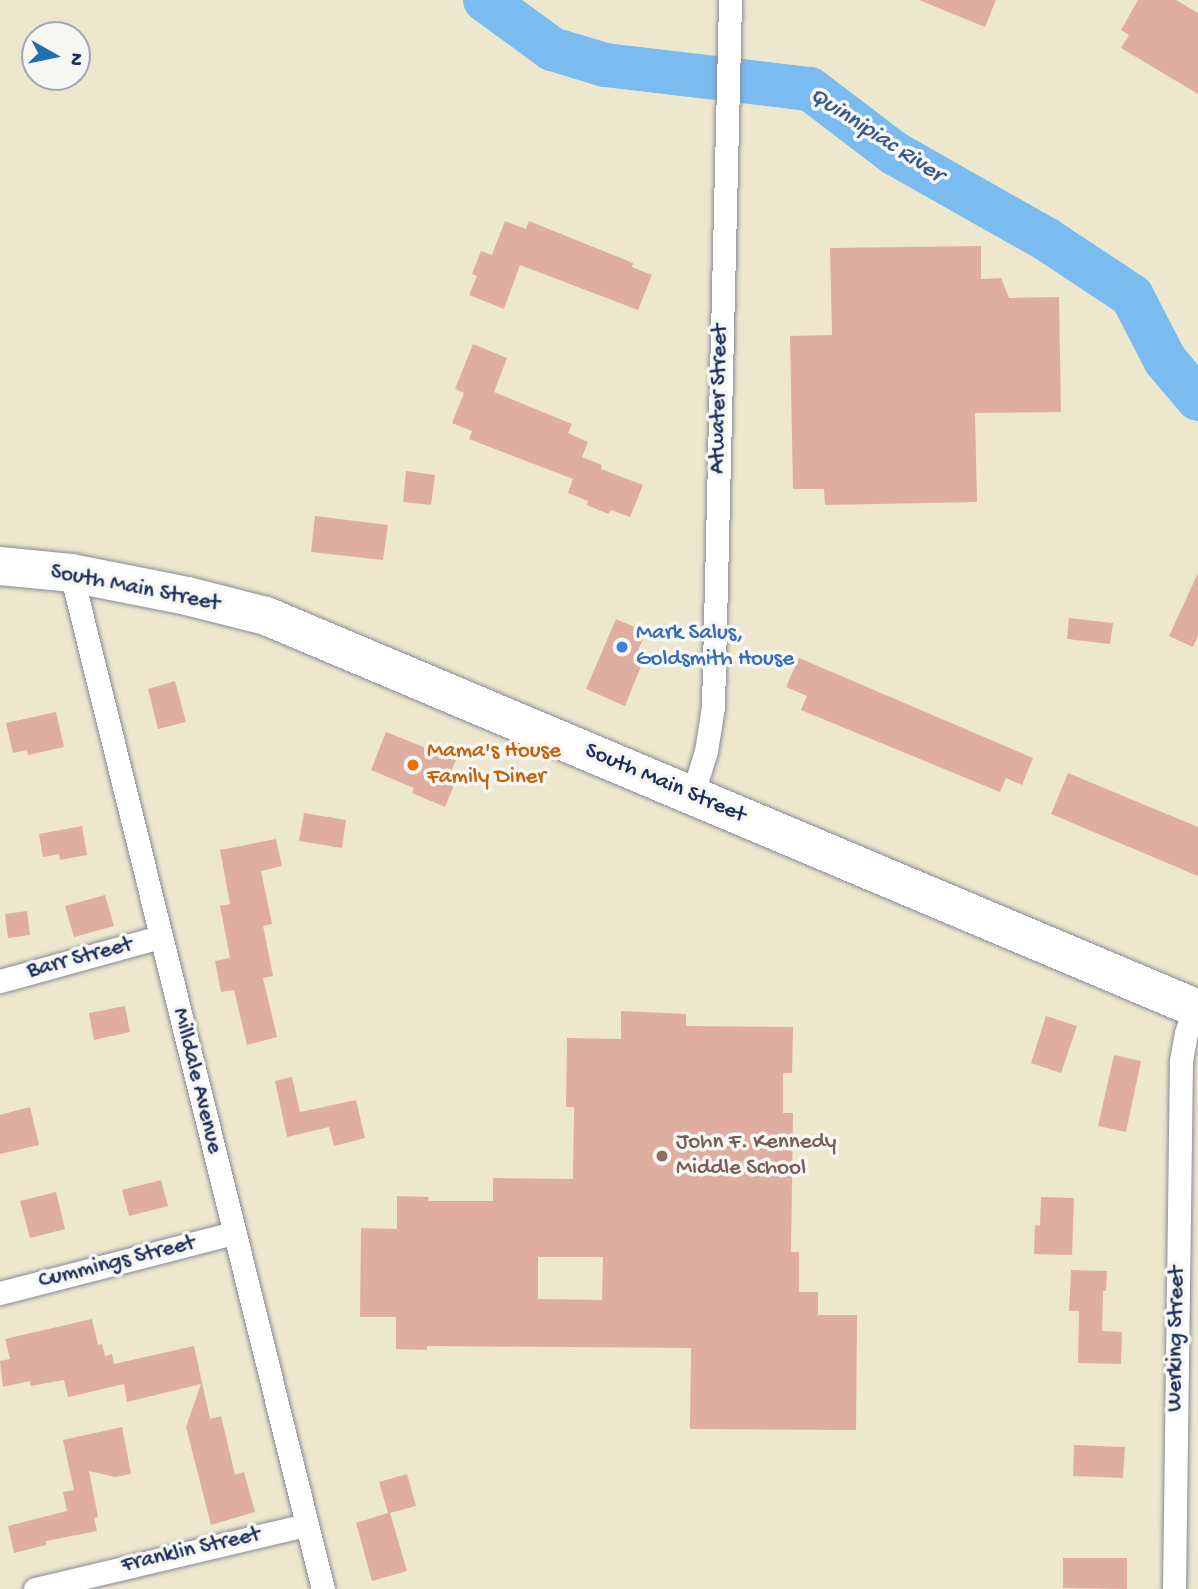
<!DOCTYPE html>
<style>
body{margin:0}
#map{position:relative;width:1198px;height:1589px;overflow:hidden;background:#ede7ce;font-family:"Gochi Hand",sans-serif}
div>[style]{position:absolute}
.river>*{height:44px;margin:-22px;padding:0 22px;transform-origin:22px;border-radius:22px;background:#7abcef}
.building>*{inset:0;background:#dfaea1}
.roads{filter:drop-shadow(0 0 2px #848b96) drop-shadow(0 0 2px #848b96)}
.street>*{height:23px;margin:-11.5px;padding:0 11.5px;transform-origin:11.5px;border-radius:11.5px;background:#fff}
.highway>*{height:38px;margin:-19px;padding:0 19px;transform-origin:19px;border-radius:19px;background:#fff}
.dots>*{width:19px;height:19px;translate:-50% -50%;box-sizing:border-box;border:4px solid #f6f6f2;border-radius:50%}
span{translate:-50% -50%;white-space:nowrap;text-align:center;line-height:1.15;-webkit-text-stroke:7px #f6f6f2;paint-order:stroke}
.street-label{font-size:23px;color:#1b2f5e}
.shop-label{font-size:23px;color:#366cbe}
.left{translate:0 -50%;text-align:left}
.food-label{font-size:23px;color:#c56008}
.education-label{font-size:23px;color:#785e54}
.water-label{font-size:24px;color:#38598a;font-style:italic}
.north{position:absolute;left:21px;top:21px;width:70px;height:70px;box-sizing:border-box;background:#f6f6f2;border:2px solid #9ea6b7;border-radius:50%;rotate:99deg;font-size:19px;font-weight:700;line-height:28px;text-align:center;color:#1b2f5e}
.north::after{content:'';display:block;margin:auto;width:24px;height:32px;background:#1f6fb2;clip-path:polygon(50% 0,100% 100%,50% 72%,0 100%)}
</style>
<div id="map">
<div class="river">
<div style="left:485px;top:0;width:83px;rotate:36.2deg"></div>
<div style="left:552px;top:49px;width:55px;rotate:16.8deg"></div>
<div style="left:605px;top:65px;width:206px;rotate:6.7deg"></div>
<div style="left:810px;top:89px;width:106px;rotate:37.3deg"></div>
<div style="left:894px;top:153px;width:175px;rotate:29.5deg"></div>
<div style="left:1046px;top:239px;width:103px;rotate:33.5deg"></div>
<div style="left:1132px;top:296px;width:72px;rotate:62.7deg"></div>
<div style="left:1165px;top:360px;width:51px;rotate:49.8deg"></div>
</div>
<div class="building">
<div style="clip-path:polygon(919px 0,996px 0,985px 27px)"></div>
<div style="clip-path:polygon(1138px 0,1176px 0,1198px 13px,1198px 94px,1121px 48px,1129px 35px,1121px 30px)"></div>
<div style="clip-path:polygon(505px 221px,526px 229px,529px 221px,633px 263px,632px 267px,652px 275px,638px 310px,520px 265px,504px 309px,469px 295px,477px 276px,472px 274px,481px 251px,492px 255px)"></div>
<div style="clip-path:polygon(981px 246px,981px 279px,1001px 278px,1009px 298px,1059px 297px,1061px 412px,975px 413px,977px 502px,825px 505px,824px 489px,793px 489px,790px 336px,832px 335px,830px 248px)"></div>
<div style="clip-path:polygon(473px 344px,507px 358px,494px 392px,572px 424px,568px 433px,588px 442px,582px 457px,602px 465px,601px 469px,643px 485px,630px 517px,611px 510px,608px 514px,587px 505px,588px 501px,568px 493px,573px 479px,469px 439px,472px 431px,452px 423px,464px 393px,455px 389px)"></div>
<div style="clip-path:polygon(406px 471px,435px 475px,431px 505px,403px 502px)"></div>
<div style="clip-path:polygon(315px 516px,388px 525px,383px 560px,311px 552px)"></div>
<div style="clip-path:polygon(1198px 573px,1198px 636px,1193px 647px,1169px 636px)"></div>
<div style="clip-path:polygon(1069px 618px,1113px 623px,1110px 644px,1067px 639px)"></div>
<div style="clip-path:polygon(616px 619px,646px 632px,633px 662px,641px 666px,625px 706px,586px 689px)"></div>
<div style="clip-path:polygon(799px 658px,1033px 758px,1022px 785px,1006px 778px,1000px 792px,801px 710px,807px 696px,786px 687px)"></div>
<div style="clip-path:polygon(175px 681px,186px 722px,158px 729px,148px 689px)"></div>
<div style="clip-path:polygon(56px 712px,64px 747px,28px 755px,27px 750px,13px 753px,6px 723px)"></div>
<div style="clip-path:polygon(386px 732px,456px 760px,447px 780px,455px 783px,445px 807px,412px 793px,414px 788px,371px 770px)"></div>
<div style="clip-path:polygon(1068px 773px,1198px 827px,1198px 876px,1051px 814px)"></div>
<div style="clip-path:polygon(304px 813px,346px 820px,342px 848px,299px 841px)"></div>
<div style="clip-path:polygon(82px 826px,87px 855px,60px 860px,59px 854px,43px 857px,39px 834px)"></div>
<div style="clip-path:polygon(276px 839px,282px 866px,261px 871px,272px 924px,263px 926px,273px 976px,263px 978px,277px 1037px,247px 1045px,234px 990px,221px 992px,215px 961px,230px 958px,220px 906px,230px 904px,220px 850px)"></div>
<div style="clip-path:polygon(105px 895px,114px 926px,74px 937px,65px 906px)"></div>
<div style="clip-path:polygon(27px 911px,30px 935px,8px 938px,5px 914px)"></div>
<div style="clip-path:polygon(125px 1006px,130px 1032px,94px 1040px,89px 1013px)"></div>
<div style="clip-path:polygon(evenodd,621px 1011px,686px 1014px,686px 1026px,793px 1027px,792px 1073px,783px 1073px,783px 1113px,793px 1113px,791px 1252px,799px 1252px,799px 1292px,818px 1292px,818px 1315px,857px 1315px,856px 1430px,690px 1429px,691px 1348px,427px 1346px,427px 1350px,396px 1349px,396px 1317px,360px 1317px,361px 1228px,397px 1229px,397px 1196px,429px 1197px,428px 1201px,493px 1201px,493px 1178px,573px 1179px,574px 1107px,566px 1107px,567px 1038px,621px 1039px,621px 1011px,538px 1257px,603px 1257px,602px 1300px,538px 1299px,538px 1257px)"></div>
<div style="clip-path:polygon(1046px 1016px,1077px 1026px,1061px 1073px,1031px 1063px)"></div>
<div style="clip-path:polygon(1114px 1055px,1141px 1061px,1126px 1132px,1098px 1126px)"></div>
<div style="clip-path:polygon(292px 1077px,300px 1112px,356px 1100px,365px 1138px,334px 1146px,329px 1127px,287px 1137px,275px 1081px)"></div>
<div style="clip-path:polygon(30px 1107px,39px 1145px,0 1154px,0 1115px)"></div>
<div style="clip-path:polygon(161px 1180px,168px 1206px,129px 1216px,122px 1190px)"></div>
<div style="clip-path:polygon(56px 1192px,65px 1229px,30px 1238px,20px 1201px)"></div>
<div style="clip-path:polygon(1041px 1197px,1074px 1198px,1072px 1255px,1034px 1254px,1035px 1225px,1040px 1226px)"></div>
<div style="clip-path:polygon(1071px 1270px,1107px 1271px,1106px 1291px,1103px 1291px,1102px 1331px,1122px 1332px,1121px 1364px,1078px 1363px,1079px 1311px,1069px 1311px)"></div>
<div style="clip-path:polygon(92px 1319px,98px 1345px,102px 1344px,105px 1356px,112px 1354px,114px 1364px,194px 1346px,210px 1419px,221px 1416px,235px 1475px,244px 1472px,255px 1512px,211px 1525px,186px 1427px,201px 1384px,127px 1402px,124px 1384px,68px 1397px,64px 1380px,31px 1386px,30px 1381px,3px 1387px,0 1361px,10px 1359px,5px 1339px)"></div>
<div style="clip-path:polygon(122px 1427px,131px 1474px,115px 1477px,89px 1471px,98px 1517px,94px 1518px,97px 1531px,46px 1541px,46px 1545px,14px 1553px,8px 1526px,67px 1511px,63px 1492px,74px 1490px,63px 1440px)"></div>
<div style="clip-path:polygon(1074px 1445px,1125px 1447px,1123px 1478px,1073px 1476px)"></div>
<div style="clip-path:polygon(407px 1474px,416px 1506px,390px 1513px,407px 1571px,372px 1581px,356px 1523px,388px 1513px,379px 1482px)"></div>
<div style="clip-path:polygon(1063px 1558px,1127px 1558px,1127px 1589px,1063px 1588px)"></div>
</div>
<div class="roads">
<div class="street">
<div style="left:71px;top:573px;width:1047px;rotate:76.07deg"></div>
<div style="left:692px;top:796px;width:47px;rotate:-72.7deg"></div>
<div style="left:706px;top:751px;width:45px;rotate:-81deg"></div>
<div style="left:713px;top:707px;width:707px;rotate:-88.62deg"></div>
<div style="left:0;top:981px;width:166px;rotate:-15.4deg"></div>
<div style="left:0;top:1293px;width:242px;rotate:-14.4deg"></div>
<div style="left:35px;top:1589px;width:278px;rotate:-13.3deg"></div>
<div style="left:1174px;top:1589px;width:528px;rotate:-89.24deg"></div>
<div style="left:1181px;top:1061px;width:28px;rotate:-80deg"></div>
<div style="left:1186px;top:1033px;width:28px;rotate:-71deg"></div>
</div>
<div class="highway">
<div style="left:0;top:566px;width:71px;rotate:5.6deg"></div>
<div style="left:71px;top:573px;width:118px;rotate:11.2deg"></div>
<div style="left:187px;top:596px;width:81px;rotate:14.2deg"></div>
<div style="left:266px;top:616px;width:1011px;rotate:22.86deg"></div>
</div>
</div>
<div class="dots">
<div style="left:622px;top:647px;background:#3f7fe0"></div>
<div style="left:413px;top:765px;background:#e8710a"></div>
<div style="left:662px;top:1156px;background:#8d6e63"></div>
</div>
<div class="street-label">
<span style="left:720px;top:399px;rotate:-89deg">Atwater Street</span>
<span style="left:135px;top:589px;rotate:11deg">South Main Street</span>
<span style="left:665px;top:784px;rotate:23deg">South Main Street</span>
<span style="left:80px;top:959px;rotate:-15deg">Barr Street</span>
<span style="left:196px;top:1081px;rotate:76deg">Milldale Avenue</span>
<span style="left:117px;top:1263px;rotate:-14deg">Cummings Street</span>
<span style="left:1177px;top:1339px;rotate:-89deg">Werking Street</span>
<span style="left:191px;top:1551px;rotate:-13deg">Franklin Street</span>
</div>
<div class="shop-label">
<span class="left" style="left:636px;top:647px">Mark Salus,<br>Goldsmith House</span>
</div>
<div class="food-label">
<span class="left" style="left:427px;top:765px">Mama's House<br>Family Diner</span>
</div>
<div class="education-label">
<span class="left" style="left:676px;top:1156px">John F. Kennedy<br>Middle School</span>
</div>
<div class="water-label">
<span style="left:876px;top:136px;rotate:33deg">Quinnipiac River</span>
</div>
<div class="north">N</div>
</div>
